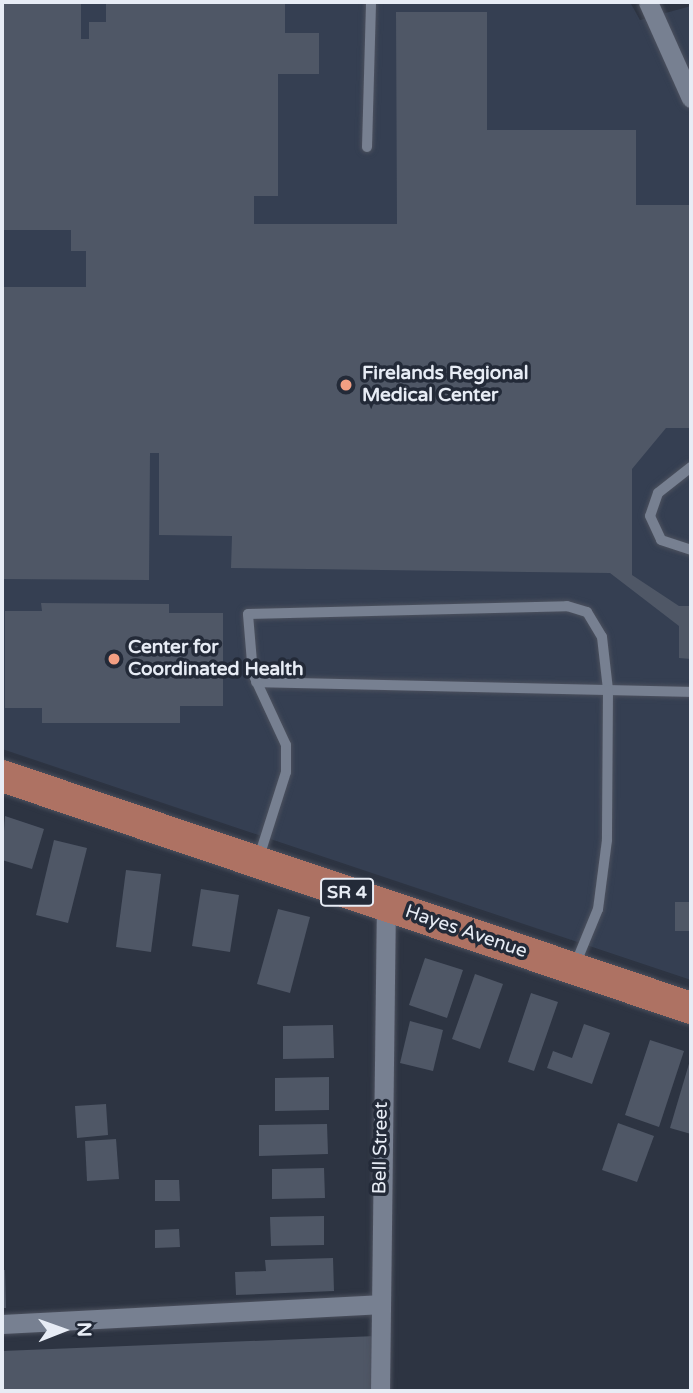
<!DOCTYPE html>
<style>
body{margin:0}
#map{position:relative;width:693px;height:1393px;overflow:hidden;background:#2d3442;font-family:"Varela Round",sans-serif}
div>[style]{position:absolute}
.built>*{inset:0;background:#353f52}
.building>*{inset:0;background:#4f5766}
.roads{filter:drop-shadow(0 0 2px #4c515e) drop-shadow(0 0 2px #4c515e)}
.service>*{height:10px;margin:-5px;padding:0 5px;transform-origin:5px;border-radius:5px;background:#778091}
.minor>*{height:19px;margin:-9.5px;padding:0 9.5px;transform-origin:9.5px;border-radius:9.5px;background:#778091}
.primary>*{height:32px;margin:-16px;padding:0 16px;transform-origin:16px;border-radius:16px;background:#ae7263}
.dots>*{width:19px;height:19px;translate:-50% -50%;box-sizing:border-box;border:4px solid #232a38;border-radius:50%}
span{translate:-50% -50%;white-space:nowrap;text-align:center;line-height:1.15;-webkit-text-stroke:7px #232a38;paint-order:stroke}
.shield-label span{padding:2px 5px;background:#232a38;border:2px solid;border-radius:5px;-webkit-text-stroke-width:0}
.shield-label{font-size:18px;color:#e7ecf5;font-weight:700}
.poi-label{font-size:19px;color:#e7ecf5;font-weight:700}
.left{translate:0 -50%;text-align:left}
.street-label{font-size:19px;color:#e7ecf5}
.frame{position:absolute;inset:0;border:4px solid #e7ecf5;pointer-events:none}
.north{position:absolute;left:28px;top:1295px;width:70px;height:70px;-webkit-text-stroke:5px #232a38;paint-order:stroke;rotate:89deg;font-size:19px;font-weight:700;line-height:28px;text-align:center;color:#e7ecf5}
.north::after{content:'';display:block;margin:auto;width:24px;height:32px;background:#e7ecf5;clip-path:polygon(50% 0,100% 100%,50% 72%,0 100%)}
</style>
<div id="map">
<div class="built">
<div style="clip-path:polygon(2px 2px,630px 2px,640px 20px,691px 6px,691px 980px,2px 749px)"></div>
</div>
<div class="building">
<div style="clip-path:polygon(2px 2px,81px 2px,81px 39px,89px 39px,89px 22px,106px 22px,106px 2px,285px 2px,285px 33px,319px 33px,319px 74px,278px 74px,278px 196px,254px 196px,254px 224px,397px 224px,396px 12px,487px 12px,487px 130px,636px 130px,636px 205px,691px 205px,691px 428px,666px 428px,632px 469px,632px 575px,679px 606px,691px 606px,691px 659px,679px 658px,679px 626px,610px 573px,231px 568px,232px 536px,159px 535px,159px 453px,150px 453px,149px 580px,2px 579px,2px 287px,86px 287px,86px 251px,71px 251px,71px 230px,2px 230px)"></div>
<div style="clip-path:polygon(41px 603px,169px 604px,169px 613px,223px 613px,223px 706px,180px 706px,180px 723px,42px 723px,42px 708px,5px 708px,5px 611px,42px 611px)"></div>
<div style="clip-path:polygon(5px 816px,44px 829px,32px 869px,2px 860px)"></div>
<div style="clip-path:polygon(54px 840px,87px 848px,68px 923px,36px 915px)"></div>
<div style="clip-path:polygon(126px 870px,161px 874px,151px 952px,116px 947px)"></div>
<div style="clip-path:polygon(201px 889px,239px 895px,230px 952px,192px 946px)"></div>
<div style="clip-path:polygon(675px 902px,691px 902px,691px 931px,675px 931px)"></div>
<div style="clip-path:polygon(278px 909px,310px 917px,290px 993px,257px 984px)"></div>
<div style="clip-path:polygon(425px 958px,463px 970px,447px 1018px,409px 1005px)"></div>
<div style="clip-path:polygon(475px 974px,503px 984px,480px 1049px,452px 1039px)"></div>
<div style="clip-path:polygon(531px 993px,558px 1002px,534px 1071px,508px 1062px)"></div>
<div style="clip-path:polygon(410px 1021px,443px 1030px,433px 1071px,400px 1063px)"></div>
<div style="clip-path:polygon(584px 1024px,610px 1033px,592px 1084px,547px 1068px,553px 1051px,572px 1058px)"></div>
<div style="clip-path:polygon(333px 1025px,334px 1058px,283px 1059px,283px 1026px)"></div>
<div style="clip-path:polygon(650px 1040px,684px 1051px,659px 1127px,625px 1115px)"></div>
<div style="clip-path:polygon(691px 1057px,691px 1134px,670px 1128px)"></div>
<div style="clip-path:polygon(329px 1077px,329px 1110px,275px 1111px,275px 1078px)"></div>
<div style="clip-path:polygon(106px 1104px,108px 1135px,77px 1138px,75px 1106px)"></div>
<div style="clip-path:polygon(618px 1123px,654px 1136px,637px 1182px,602px 1170px)"></div>
<div style="clip-path:polygon(327px 1124px,328px 1154px,259px 1156px,259px 1125px)"></div>
<div style="clip-path:polygon(116px 1139px,119px 1179px,87px 1181px,85px 1141px)"></div>
<div style="clip-path:polygon(324px 1168px,325px 1198px,272px 1199px,272px 1169px)"></div>
<div style="clip-path:polygon(155px 1180px,179px 1180px,180px 1201px,155px 1201px)"></div>
<div style="clip-path:polygon(324px 1216px,324px 1245px,271px 1246px,270px 1217px)"></div>
<div style="clip-path:polygon(179px 1229px,180px 1247px,155px 1248px,155px 1230px)"></div>
<div style="clip-path:polygon(333px 1258px,334px 1291px,236px 1295px,235px 1272px,266px 1271px,265px 1260px)"></div>
<div style="clip-path:polygon(2px 1270px,5px 1270px,6px 1308px,2px 1308px)"></div>
<div style="clip-path:polygon(376px 1336px,377px 1391px,2px 1391px,2px 1351px)"></div>
</div>
<div class="roads">
<div class="service">
<div style="left:367px;top:147px;width:145px;rotate:-88.4deg"></div>
<div style="left:691px;top:467px;width:42px;rotate:141.8deg"></div>
<div style="left:658px;top:493px;width:24px;rotate:109deg"></div>
<div style="left:650px;top:516px;width:26px;rotate:65deg"></div>
<div style="left:661px;top:540px;width:32px;rotate:18deg"></div>
<div style="left:256px;top:682px;width:434px;rotate:1.3deg"></div>
<div style="left:259px;top:857px;width:89px;rotate:-72.4deg"></div>
<div style="left:286px;top:772px;width:27px;rotate:-90deg"></div>
<div style="left:286px;top:745px;width:78px;rotate:-114.9deg"></div>
<div style="left:253px;top:674px;width:60px;rotate:-94.8deg"></div>
<div style="left:248px;top:614px;width:319px;rotate:-1.4deg"></div>
<div style="left:567px;top:606px;width:21px;rotate:17deg"></div>
<div style="left:587px;top:612px;width:29px;rotate:59deg"></div>
<div style="left:602px;top:637px;width:53px;rotate:83.5deg"></div>
<div style="left:608px;top:690px;width:150px;rotate:90.4deg"></div>
<div style="left:607px;top:840px;width:70px;rotate:97.4deg"></div>
<div style="left:598px;top:909px;width:61px;rotate:112.3deg"></div>
</div>
<div class="minor">
<div style="left:648px;top:2px;width:105px;rotate:65.9deg"></div>
<div style="left:2px;top:1324px;width:377px;rotate:-3deg"></div>
<div style="left:380px;top:1391px;width:486px;rotate:-89.3deg"></div>
</div>
<div class="primary">
<div style="left:2px;top:776px;width:727px;rotate:18.61deg"></div>
</div>
</div>
<div class="dots">
<div style="left:346px;top:385px;background:#f39f83"></div>
<div style="left:114px;top:659px;background:#f39f83"></div>
</div>
<div class="shield-label">
<span style="left:347px;top:892px">SR 4</span>
</div>
<div class="poi-label">
<span class="left" style="left:362px;top:385px">Firelands Regional<br>Medical Center</span>
<span class="left" style="left:128px;top:659px">Center for<br>Coordinated Health</span>
</div>
<div class="street-label">
<span style="left:466px;top:932px;rotate:19deg">Hayes Avenue</span>
<span style="left:381px;top:1148px;rotate:-89deg">Bell Street</span>
</div>
<div class="frame"></div>
<div class="north">N</div>
</div>
